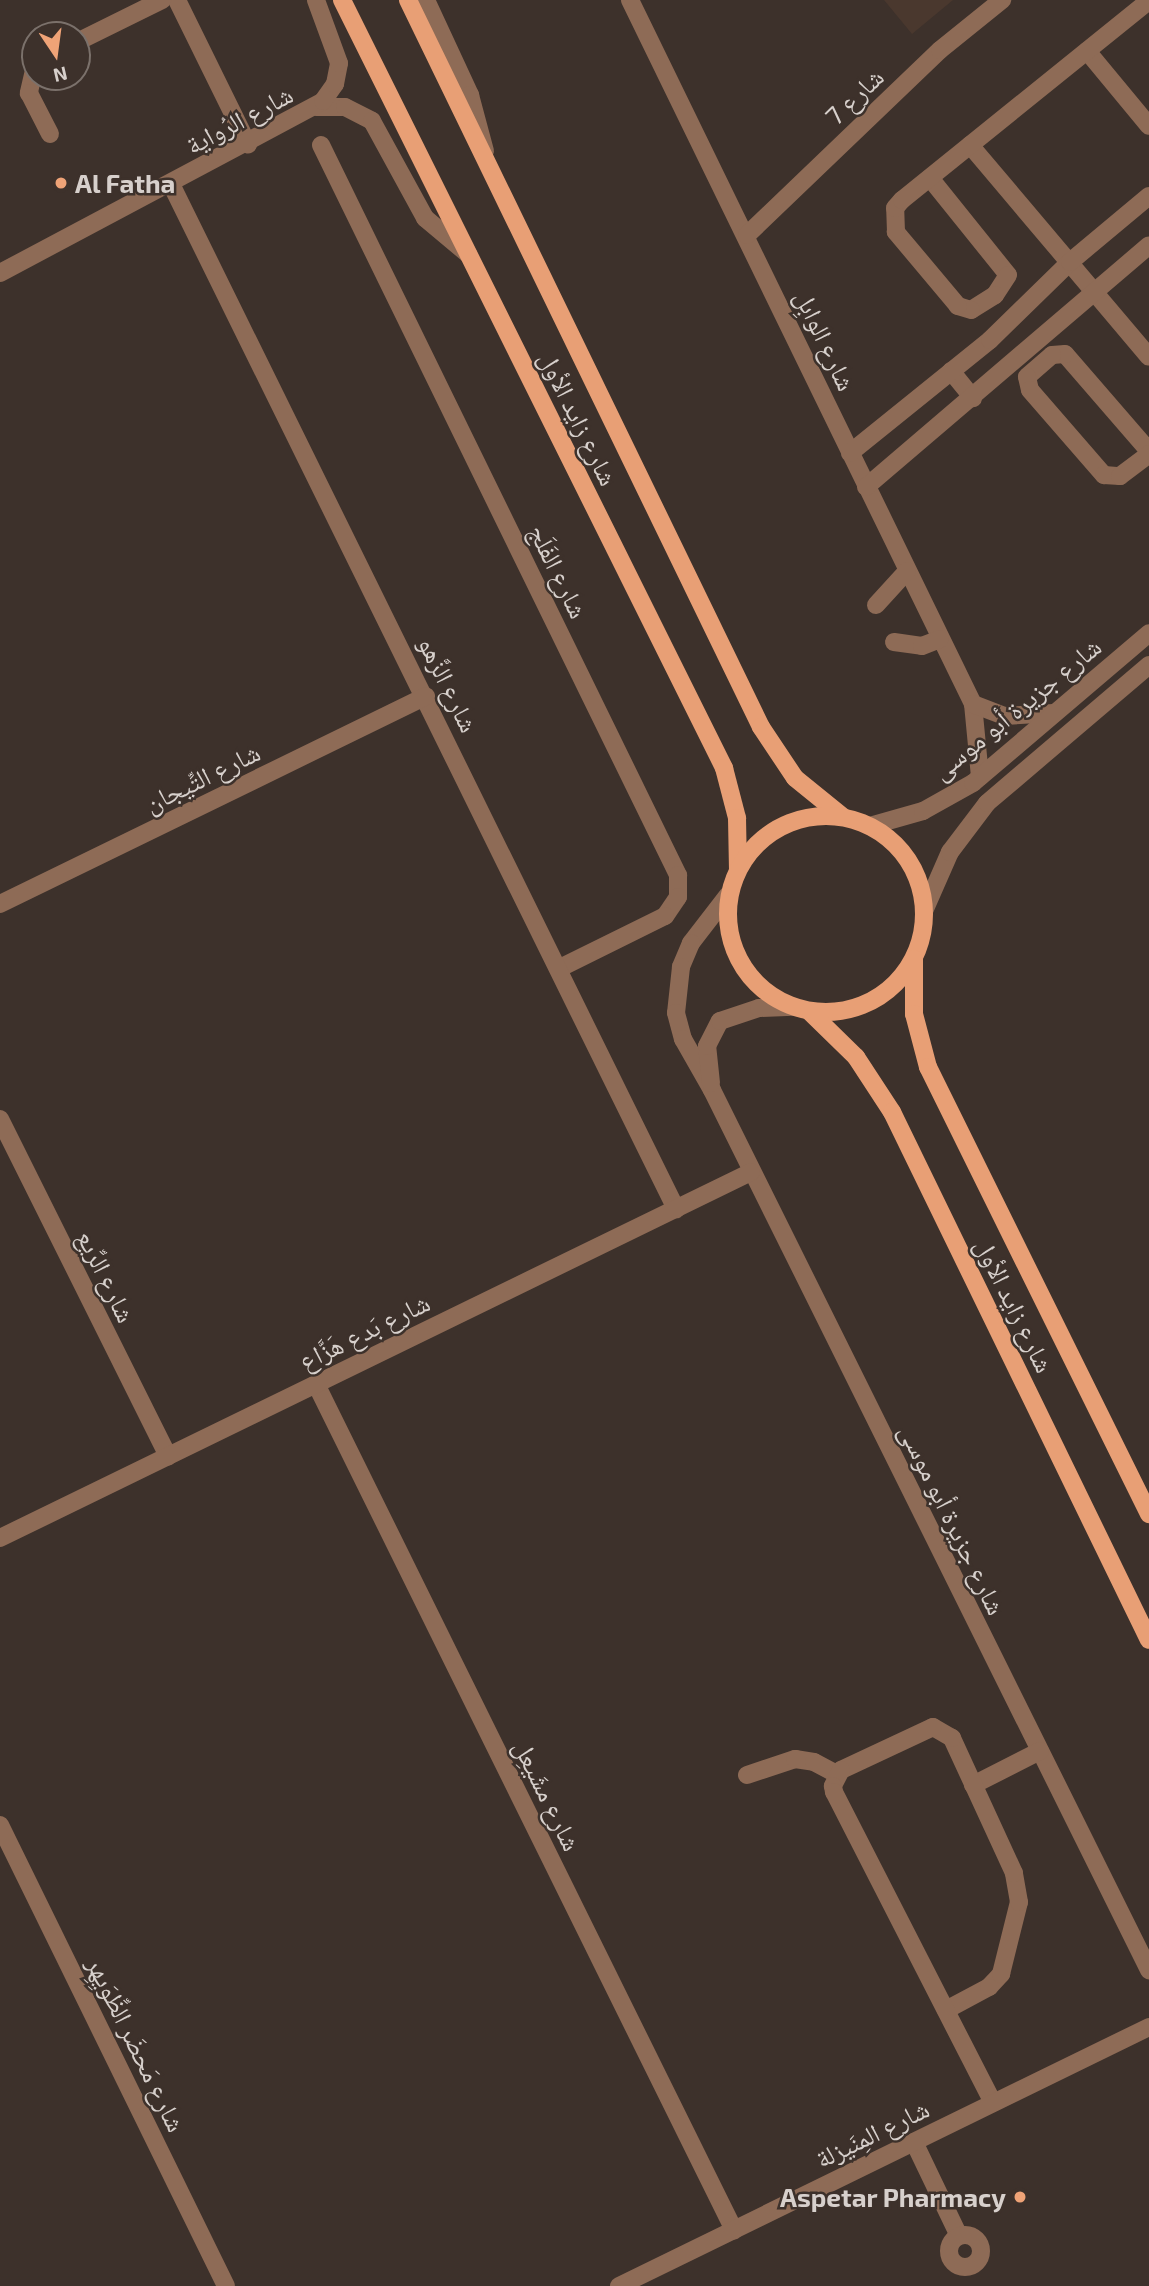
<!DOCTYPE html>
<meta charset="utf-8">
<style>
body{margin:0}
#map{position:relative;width:1149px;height:2286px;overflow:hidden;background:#3d312b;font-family:"Exo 2","Noto Naskh Arabic",sans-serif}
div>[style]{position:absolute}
.built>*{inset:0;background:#4a382e}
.minor>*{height:18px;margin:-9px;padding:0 9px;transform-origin:9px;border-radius:9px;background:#8e6b56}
.minor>.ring{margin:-9px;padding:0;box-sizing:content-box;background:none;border:18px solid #8e6b56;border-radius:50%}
.major>*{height:18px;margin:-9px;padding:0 9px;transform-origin:9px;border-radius:9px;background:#e89f75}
.major>.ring{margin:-9px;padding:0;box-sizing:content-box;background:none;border:18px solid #e89f75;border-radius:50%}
.dots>*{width:19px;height:19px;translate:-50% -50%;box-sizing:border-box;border:4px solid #3d312b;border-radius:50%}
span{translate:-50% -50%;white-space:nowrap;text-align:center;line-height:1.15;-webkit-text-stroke:5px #3d312b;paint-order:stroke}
.street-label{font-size:26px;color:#d7d0cc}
.poi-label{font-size:26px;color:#d7d0cc;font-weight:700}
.left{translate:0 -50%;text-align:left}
.right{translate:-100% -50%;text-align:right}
.north{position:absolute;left:21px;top:21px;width:70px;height:70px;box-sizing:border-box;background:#3d312b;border:2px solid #7b716b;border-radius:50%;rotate:167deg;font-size:19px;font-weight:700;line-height:28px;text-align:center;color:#d7d0cc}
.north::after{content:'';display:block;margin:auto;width:24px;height:32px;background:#efa377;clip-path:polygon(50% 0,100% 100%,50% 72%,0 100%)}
</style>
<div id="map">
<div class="built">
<div style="clip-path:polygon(884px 0,953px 0,912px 34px)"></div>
</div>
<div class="minor">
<div style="left:177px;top:0;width:161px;rotate:63.8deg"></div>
<div style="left:426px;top:0;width:105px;rotate:65.1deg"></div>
<div style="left:470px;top:95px;width:58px;rotate:75deg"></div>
<div style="left:630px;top:0;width:783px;rotate:64.02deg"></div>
<div style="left:973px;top:704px;width:73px;rotate:84.5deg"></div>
<div style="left:77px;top:42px;width:95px;rotate:-26.3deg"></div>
<div style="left:1087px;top:51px;width:97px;rotate:50.4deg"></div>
<div style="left:35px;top:66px;width:28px;rotate:103deg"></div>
<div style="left:29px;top:93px;width:46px;rotate:62.9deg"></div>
<div style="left:316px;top:107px;width:29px"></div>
<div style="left:345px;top:107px;width:30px;rotate:27deg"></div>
<div style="left:372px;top:121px;width:111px;rotate:61.3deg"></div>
<div style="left:425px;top:218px;width:57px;rotate:40.1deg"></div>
<div style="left:321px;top:145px;width:813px;rotate:63.94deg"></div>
<div style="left:678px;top:875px;width:22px;rotate:90deg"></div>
<div style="left:678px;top:897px;width:23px;rotate:124deg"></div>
<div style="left:665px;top:916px;width:117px;rotate:153.7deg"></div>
<div style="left:970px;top:145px;width:277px;rotate:49.8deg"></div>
<div style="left:930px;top:178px;width:124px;rotate:51.2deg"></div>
<div style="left:1008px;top:275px;width:24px;rotate:123deg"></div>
<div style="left:995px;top:295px;width:28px;rotate:148deg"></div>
<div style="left:971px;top:310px;width:14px;rotate:-163deg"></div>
<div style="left:958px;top:306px;width:97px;rotate:-130deg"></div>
<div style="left:896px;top:232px;width:24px;rotate:-92deg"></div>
<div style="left:895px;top:208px;width:11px;rotate:-49deg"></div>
<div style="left:902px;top:200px;width:317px;rotate:-38.9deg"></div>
<div style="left:171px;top:184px;width:1143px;rotate:63.77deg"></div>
<div style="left:747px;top:235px;width:267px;rotate:-43.8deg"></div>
<div style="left:940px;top:50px;width:80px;rotate:-38.9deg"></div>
<div style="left:0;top:273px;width:366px;rotate:-28deg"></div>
<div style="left:323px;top:101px;width:21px;rotate:-55deg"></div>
<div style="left:335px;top:84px;width:21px;rotate:-79deg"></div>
<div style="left:339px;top:63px;width:67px;rotate:-110.1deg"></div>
<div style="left:951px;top:371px;width:35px;rotate:51deg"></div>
<div style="left:1149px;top:451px;width:128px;rotate:-130.9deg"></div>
<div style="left:1065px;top:354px;width:13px;rotate:176deg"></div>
<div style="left:1052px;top:355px;width:33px;rotate:139deg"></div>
<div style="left:1027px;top:377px;width:13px;rotate:77deg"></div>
<div style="left:1030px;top:390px;width:113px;rotate:49deg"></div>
<div style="left:1104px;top:475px;width:16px;rotate:4deg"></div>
<div style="left:1120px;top:476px;width:36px;rotate:-37deg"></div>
<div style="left:850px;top:453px;width:180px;rotate:-38.9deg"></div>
<div style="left:990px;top:340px;width:112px;rotate:-44.3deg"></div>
<div style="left:1070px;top:262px;width:103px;rotate:-39.9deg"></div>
<div style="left:866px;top:487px;width:372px;rotate:-40.5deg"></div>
<div style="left:876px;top:605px;width:46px;rotate:-47.6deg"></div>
<div style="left:894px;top:642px;width:28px;rotate:8deg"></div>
<div style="left:922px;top:646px;width:19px;rotate:-21deg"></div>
<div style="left:973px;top:704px;width:34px;rotate:21deg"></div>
<div style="left:1005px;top:716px;width:49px;rotate:-3.5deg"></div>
<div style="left:870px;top:826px;width:55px;rotate:-15.8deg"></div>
<div style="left:923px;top:811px;width:57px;rotate:-29.2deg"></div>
<div style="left:973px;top:783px;width:231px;rotate:-40.4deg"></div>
<div style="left:728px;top:895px;width:61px;rotate:127.6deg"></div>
<div style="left:691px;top:943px;width:26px;rotate:113deg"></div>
<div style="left:681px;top:967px;width:46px;rotate:96.2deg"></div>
<div style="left:676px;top:1013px;width:27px;rotate:75deg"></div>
<div style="left:683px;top:1039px;width:59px;rotate:60.4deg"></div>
<div style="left:712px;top:1090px;width:983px;rotate:63.59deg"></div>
<div style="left:0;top:904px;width:474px;rotate:-26deg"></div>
<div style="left:925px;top:909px;width:62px;rotate:-66.3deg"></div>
<div style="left:950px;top:852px;width:61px;rotate:-52.9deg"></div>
<div style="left:987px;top:803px;width:213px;rotate:-40.4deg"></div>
<div style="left:711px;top:1083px;width:37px;rotate:-96deg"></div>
<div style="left:707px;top:1046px;width:28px;rotate:-63deg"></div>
<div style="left:720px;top:1021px;width:41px;rotate:-18.4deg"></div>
<div style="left:759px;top:1008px;width:34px;rotate:-2deg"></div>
<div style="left:0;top:1119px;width:377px;rotate:63.5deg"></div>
<div style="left:316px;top:1384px;width:944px;rotate:63.71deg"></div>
<div style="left:0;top:1538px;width:835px;rotate:-25.98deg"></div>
<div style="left:747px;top:1775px;width:51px;rotate:-18.4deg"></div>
<div style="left:795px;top:1759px;width:19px;rotate:9deg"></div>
<div style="left:814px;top:1762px;width:26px;rotate:28deg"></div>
<div style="left:973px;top:1785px;width:75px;rotate:-26.9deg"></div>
<div style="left:0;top:1825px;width:513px;rotate:63.88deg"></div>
<div style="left:946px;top:2010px;width:49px;rotate:-28.1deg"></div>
<div style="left:989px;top:1987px;width:18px;rotate:-47deg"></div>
<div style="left:1001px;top:1974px;width:74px;rotate:-76deg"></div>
<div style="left:1019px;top:1902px;width:29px;rotate:-100deg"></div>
<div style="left:1014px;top:1873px;width:149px;rotate:-114.7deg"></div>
<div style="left:952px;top:1738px;width:22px;rotate:-150deg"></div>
<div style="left:933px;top:1727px;width:102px;rotate:154.9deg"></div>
<div style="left:841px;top:1770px;width:18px;rotate:117deg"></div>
<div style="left:833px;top:1786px;width:6px;rotate:81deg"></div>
<div style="left:834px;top:1792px;width:349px;rotate:62.9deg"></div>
<div style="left:914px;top:2142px;width:104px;rotate:64.4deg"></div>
<div class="ring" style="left:949px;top:2235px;width:14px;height:14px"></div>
<div style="left:619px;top:2286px;width:590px;rotate:-26.04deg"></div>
</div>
<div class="major">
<div style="left:342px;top:0;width:858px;rotate:63.55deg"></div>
<div style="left:724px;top:768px;width:52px;rotate:75.4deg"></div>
<div style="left:737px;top:818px;width:51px;rotate:88.9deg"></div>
<div style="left:408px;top:0;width:808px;rotate:64.1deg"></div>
<div style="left:761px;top:727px;width:61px;rotate:56.3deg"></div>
<div style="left:795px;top:778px;width:62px;rotate:39.1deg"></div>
<div class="ring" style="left:728px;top:816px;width:178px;height:178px"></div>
<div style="left:914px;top:959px;width:55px;rotate:90deg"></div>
<div style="left:914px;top:1014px;width:55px;rotate:75.2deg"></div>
<div style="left:928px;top:1067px;width:499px;rotate:63.7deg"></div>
<div style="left:809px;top:1011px;width:66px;rotate:44.4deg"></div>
<div style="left:856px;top:1057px;width:66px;rotate:56.8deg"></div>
<div style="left:892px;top:1112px;width:587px;rotate:64.05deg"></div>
</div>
<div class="dots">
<div style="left:61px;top:183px;background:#efa377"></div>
<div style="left:1020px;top:2197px;background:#efa377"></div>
</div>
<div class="street-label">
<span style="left:854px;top:96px;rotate:-44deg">شارع 7</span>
<span style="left:239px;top:119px;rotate:-28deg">شارع الرُواية</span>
<span style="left:826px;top:340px;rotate:65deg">شارع الوابِل</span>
<span style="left:579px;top:418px;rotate:64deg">شارع زايد الأول</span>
<span style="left:559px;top:571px;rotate:64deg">شارع الفَلَج</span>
<span style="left:449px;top:684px;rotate:64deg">شارع الزَّهو</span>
<span style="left:1016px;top:708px;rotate:-39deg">شارع جزيرة أبو موسى</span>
<span style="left:202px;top:777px;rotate:-26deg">شارع التِّيجان</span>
<span style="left:107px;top:1276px;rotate:64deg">شارع الرِّيع</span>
<span style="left:1015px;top:1305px;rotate:64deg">شارع زايد الأول</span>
<span style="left:364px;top:1331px;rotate:-26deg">شارع بَدع هَزَّاع</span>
<span style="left:953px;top:1519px;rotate:64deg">شارع جزيرة أبو موسى</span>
<span style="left:548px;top:1795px;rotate:64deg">شارع مشَيعِل</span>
<span style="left:137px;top:2044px;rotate:64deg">شارع مَحضَر الظِّوَيِهِر</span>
<span style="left:872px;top:2133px;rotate:-26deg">شارع المِنَيزلة</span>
</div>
<div class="poi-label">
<span class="left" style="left:75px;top:183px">Al Fatha</span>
<span class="right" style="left:1006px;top:2197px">Aspetar Pharmacy</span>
</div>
<div class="north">N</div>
</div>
